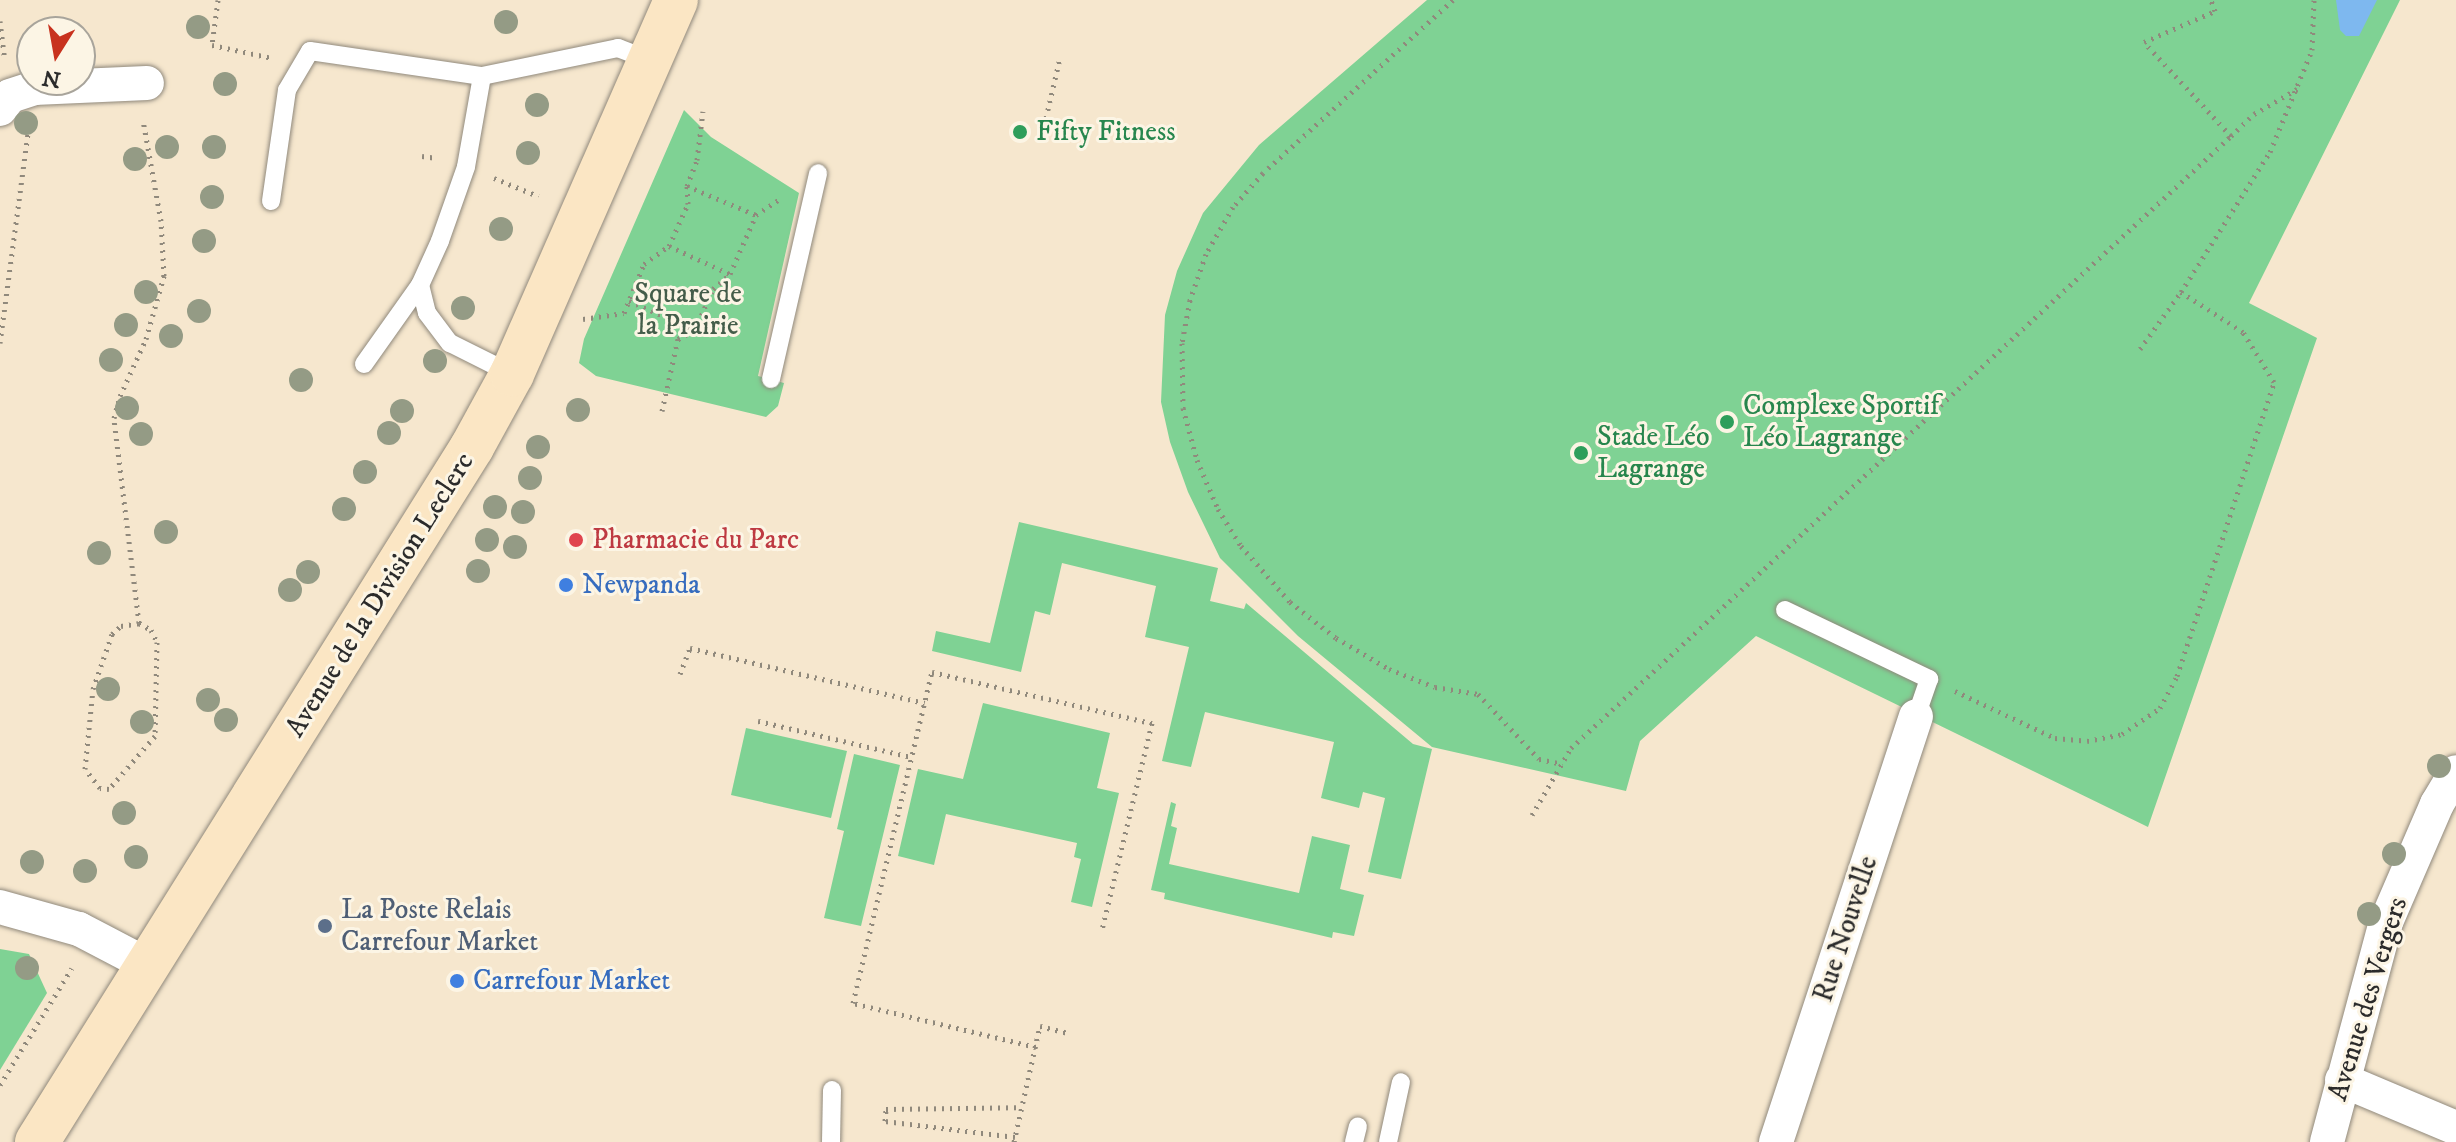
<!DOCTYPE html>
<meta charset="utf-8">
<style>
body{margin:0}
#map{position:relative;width:2456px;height:1142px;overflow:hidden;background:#f6e7ce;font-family:"IM FELL DW Pica",serif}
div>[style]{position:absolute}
.green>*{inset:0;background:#7fd294}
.water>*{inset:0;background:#7eb8ef}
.path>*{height:5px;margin-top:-2.5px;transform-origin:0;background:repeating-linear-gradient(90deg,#90897c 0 2px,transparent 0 8px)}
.roads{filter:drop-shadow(0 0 2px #90897c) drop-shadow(0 0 2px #90897c)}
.service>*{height:18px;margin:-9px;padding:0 9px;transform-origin:9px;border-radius:9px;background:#fff}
.minor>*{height:34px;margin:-17px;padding:0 17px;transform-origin:17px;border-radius:17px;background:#fff}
.secondary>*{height:44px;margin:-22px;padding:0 22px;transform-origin:22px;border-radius:22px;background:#fbe6c4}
.trees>*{width:24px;height:24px;margin:-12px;border-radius:50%;background:#949b85}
.dots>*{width:22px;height:22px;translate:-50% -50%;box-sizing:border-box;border:4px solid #fcf5e5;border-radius:50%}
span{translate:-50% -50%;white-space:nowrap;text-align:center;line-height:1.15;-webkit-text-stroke:6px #fcf5e5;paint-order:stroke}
.leisure-label{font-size:28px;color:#27864d}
.left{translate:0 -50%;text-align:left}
.park-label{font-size:28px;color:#445d4a}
.health-label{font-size:28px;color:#be3a42}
.shop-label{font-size:28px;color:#366cbe}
.street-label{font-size:28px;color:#2b2b2b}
.service-label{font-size:28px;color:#4e5e75}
.north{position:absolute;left:16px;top:16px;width:80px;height:80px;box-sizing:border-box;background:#fcf5e5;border:2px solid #a8a49b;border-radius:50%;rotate:191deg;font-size:22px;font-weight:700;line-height:32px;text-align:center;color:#2b2b2b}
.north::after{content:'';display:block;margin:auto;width:28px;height:36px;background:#c8321e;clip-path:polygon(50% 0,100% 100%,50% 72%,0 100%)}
</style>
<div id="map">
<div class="green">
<div style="clip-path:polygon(1427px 0,2400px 0,2249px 303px,2317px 338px,2148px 827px,1756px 636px,1640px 741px,1626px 791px,1432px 747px,1298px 636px,1220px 558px,1188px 492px,1170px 442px,1161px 402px,1165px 315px,1177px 271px,1203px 213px,1259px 145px)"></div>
<div style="clip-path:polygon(684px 110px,711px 137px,799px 193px,758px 376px,784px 383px,778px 406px,766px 417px,596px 376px,579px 363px,584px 339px)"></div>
<div style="clip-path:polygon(1019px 522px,1218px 568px,1210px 601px,1244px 609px,1246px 603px,1413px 744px,1432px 749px,1401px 879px,1368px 872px,1385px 798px,1363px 792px,1359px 808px,1321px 798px,1334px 742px,1205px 712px,1191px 767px,1162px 761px,1189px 647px,1145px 637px,1156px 586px,1062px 563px,1050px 615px,1035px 611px,1021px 672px,932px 651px,936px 631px,990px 643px)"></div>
<div style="clip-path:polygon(983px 703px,1110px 733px,1097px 788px,1119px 793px,1092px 907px,1071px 902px,1081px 859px,1074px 857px,1077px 843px,946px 814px,934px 865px,898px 856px,918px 769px,963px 779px)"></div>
<div style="clip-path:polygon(746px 728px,847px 751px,831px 818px,731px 795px)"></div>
<div style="clip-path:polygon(854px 754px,900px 765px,861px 926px,824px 918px,844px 831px,837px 829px)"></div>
<div style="clip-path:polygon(1171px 802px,1176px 804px,1171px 826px,1177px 828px,1169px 864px,1299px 893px,1312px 836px,1350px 845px,1340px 889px,1364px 895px,1354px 936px,1333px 932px,1332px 938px,1164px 899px,1165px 893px,1151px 890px)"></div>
<div style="clip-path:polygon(0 949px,29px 954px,47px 993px,0 1070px)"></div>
</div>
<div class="water">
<div style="clip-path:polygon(2336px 0,2377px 0,2359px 36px,2346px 36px,2340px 30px)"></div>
</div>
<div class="path">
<div style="left:218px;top:0;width:45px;rotate:97.6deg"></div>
<div style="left:212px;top:45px;width:61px;rotate:12.2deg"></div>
<div style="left:1453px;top:0;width:257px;rotate:137.7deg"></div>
<div style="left:1263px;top:173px;width:45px;rotate:131.4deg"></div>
<div style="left:1233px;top:207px;width:54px;rotate:119.9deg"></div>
<div style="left:1206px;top:254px;width:49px;rotate:109.2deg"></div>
<div style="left:1190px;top:300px;width:44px;rotate:100.5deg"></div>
<div style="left:1182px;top:343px;width:65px;rotate:89.1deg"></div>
<div style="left:1183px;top:408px;width:54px;rotate:74.9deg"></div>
<div style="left:1197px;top:460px;width:53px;rotate:66.8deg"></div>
<div style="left:1218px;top:509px;width:44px;rotate:58.1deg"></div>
<div style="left:1241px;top:546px;width:74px;rotate:48.8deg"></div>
<div style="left:1290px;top:602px;width:58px;rotate:38deg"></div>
<div style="left:1336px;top:638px;width:61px;rotate:30.3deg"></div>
<div style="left:1389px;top:669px;width:49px;rotate:21.4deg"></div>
<div style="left:1435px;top:687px;width:44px;rotate:9.2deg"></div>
<div style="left:1478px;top:694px;width:89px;rotate:46.8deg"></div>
<div style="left:1539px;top:759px;width:24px;rotate:12deg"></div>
<div style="left:0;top:21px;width:38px;rotate:83deg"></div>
<div style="left:1046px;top:118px;width:62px;rotate:-76.9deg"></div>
<div style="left:2231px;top:136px;width:32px;rotate:-44deg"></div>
<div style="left:2254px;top:114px;width:50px;rotate:-30.2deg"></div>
<div style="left:422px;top:156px;width:15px;rotate:8deg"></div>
<div style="left:494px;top:178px;width:48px;rotate:22.2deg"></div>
<div style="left:687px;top:186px;width:75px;rotate:22.8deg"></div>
<div style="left:669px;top:246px;width:67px;rotate:24.7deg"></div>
<div style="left:629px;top:301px;width:71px;rotate:23.3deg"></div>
<div style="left:583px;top:319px;width:41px;rotate:-8.3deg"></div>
<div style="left:624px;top:313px;width:53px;rotate:-67.8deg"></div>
<div style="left:644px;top:264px;width:31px;rotate:-36deg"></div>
<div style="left:669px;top:246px;width:46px;rotate:-65.7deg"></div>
<div style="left:688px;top:204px;width:18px;rotate:-93deg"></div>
<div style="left:687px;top:186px;width:28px;rotate:-69deg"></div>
<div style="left:697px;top:160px;width:49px;rotate:-83deg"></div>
<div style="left:0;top:343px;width:211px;rotate:-82.4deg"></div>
<div style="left:2140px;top:349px;width:70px;rotate:-54.3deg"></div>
<div style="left:662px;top:411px;width:74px;rotate:-77.5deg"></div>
<div style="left:678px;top:339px;width:19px;rotate:-28deg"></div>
<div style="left:695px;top:330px;width:45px;rotate:-66.3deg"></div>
<div style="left:713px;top:289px;width:23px;rotate:-41deg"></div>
<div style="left:730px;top:274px;width:64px;rotate:-66.2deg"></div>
<div style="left:756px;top:215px;width:30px;rotate:-34deg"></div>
<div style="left:139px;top:623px;width:207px;rotate:-97deg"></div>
<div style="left:114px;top:418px;width:23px;rotate:-75deg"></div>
<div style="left:120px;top:396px;width:63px;rotate:-65.5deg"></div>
<div style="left:146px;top:339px;width:66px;rotate:-74.1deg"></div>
<div style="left:164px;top:276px;width:55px;rotate:-93.1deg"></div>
<div style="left:161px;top:221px;width:103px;rotate:-100.1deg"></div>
<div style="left:139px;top:623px;width:14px;rotate:30deg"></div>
<div style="left:151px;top:630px;width:13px;rotate:63deg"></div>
<div style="left:157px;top:642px;width:94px;rotate:91.2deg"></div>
<div style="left:155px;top:736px;width:70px;rotate:131deg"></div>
<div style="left:109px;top:789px;width:9px;rotate:-174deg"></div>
<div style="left:100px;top:788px;width:24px;rotate:-128deg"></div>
<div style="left:85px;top:769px;width:80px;rotate:-84.3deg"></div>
<div style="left:93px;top:689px;width:58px;rotate:-70.9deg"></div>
<div style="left:112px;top:634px;width:12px;rotate:-42deg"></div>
<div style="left:121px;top:626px;width:18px;rotate:-9deg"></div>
<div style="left:680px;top:674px;width:28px;rotate:-69deg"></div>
<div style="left:690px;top:648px;width:241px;rotate:13.2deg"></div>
<div style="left:1955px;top:691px;width:110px;rotate:25.2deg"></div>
<div style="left:2055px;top:738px;width:32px;rotate:5deg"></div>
<div style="left:2087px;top:741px;width:36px;rotate:-11deg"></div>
<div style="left:2122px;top:734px;width:46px;rotate:-34.4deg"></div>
<div style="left:2160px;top:708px;width:36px;rotate:-62deg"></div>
<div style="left:2177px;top:676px;width:310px;rotate:-71.7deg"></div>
<div style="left:2274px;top:382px;width:59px;rotate:-121.8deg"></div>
<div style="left:2243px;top:332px;width:74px;rotate:-147.2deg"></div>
<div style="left:2181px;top:292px;width:166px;rotate:-57.6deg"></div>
<div style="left:2270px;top:152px;width:110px;rotate:-67.6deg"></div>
<div style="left:2312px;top:50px;width:50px;rotate:-87.7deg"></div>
<div style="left:758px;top:721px;width:158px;rotate:13.2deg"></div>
<div style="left:1532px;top:815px;width:78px;rotate:-59.8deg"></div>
<div style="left:1571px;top:748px;width:900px;rotate:-42.84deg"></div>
<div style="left:2231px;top:136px;width:128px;rotate:-132.8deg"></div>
<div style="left:2144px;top:42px;width:77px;rotate:-23.6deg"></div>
<div style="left:2215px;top:11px;width:12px;rotate:-110deg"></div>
<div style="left:1036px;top:1047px;width:188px;rotate:-166.5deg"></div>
<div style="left:853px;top:1003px;width:340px;rotate:-76.6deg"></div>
<div style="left:932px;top:672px;width:226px;rotate:13.1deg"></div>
<div style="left:1152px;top:723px;width:213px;rotate:103.6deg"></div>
<div style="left:0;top:1085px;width:137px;rotate:-58.4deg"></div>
<div style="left:1015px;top:1137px;width:131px;rotate:-173deg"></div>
<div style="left:885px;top:1121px;width:12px;rotate:-85deg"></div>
<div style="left:886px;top:1109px;width:136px;rotate:-0.8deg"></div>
<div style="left:1014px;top:1142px;width:119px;rotate:-77.4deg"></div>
<div style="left:1040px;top:1026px;width:29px;rotate:14deg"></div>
</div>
<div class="roads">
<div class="service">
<div style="left:482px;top:76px;width:92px;rotate:100deg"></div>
<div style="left:466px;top:167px;width:78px;rotate:109.4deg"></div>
<div style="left:440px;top:241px;width:48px;rotate:114.4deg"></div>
<div style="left:420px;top:285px;width:29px;rotate:76deg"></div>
<div style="left:427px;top:313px;width:38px;rotate:53deg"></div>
<div style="left:450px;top:343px;width:69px;rotate:26.6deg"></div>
<div style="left:271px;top:201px;width:112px;rotate:-81.8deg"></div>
<div style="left:287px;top:90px;width:45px;rotate:-59.5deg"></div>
<div style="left:310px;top:51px;width:174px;rotate:8.3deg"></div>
<div style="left:482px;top:76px;width:139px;rotate:-11.6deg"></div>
<div style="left:618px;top:48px;width:34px;rotate:21deg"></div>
<div style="left:364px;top:364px;width:97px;rotate:-54.7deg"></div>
<div style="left:771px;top:379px;width:211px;rotate:-77.1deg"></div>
<div style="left:1785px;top:610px;width:160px;rotate:25.6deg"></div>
<div style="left:1929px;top:679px;width:39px;rotate:109deg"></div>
<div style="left:831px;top:1142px;width:52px;rotate:-88.9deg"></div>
<div style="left:1354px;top:1142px;width:16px;rotate:-76deg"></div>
<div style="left:1388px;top:1142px;width:61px;rotate:-77.8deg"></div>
</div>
<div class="minor">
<div style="left:0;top:109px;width:16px;rotate:-52deg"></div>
<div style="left:10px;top:96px;width:25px;rotate:-18deg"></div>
<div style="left:34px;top:88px;width:113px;rotate:-2.5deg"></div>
<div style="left:0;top:907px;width:82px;rotate:15.6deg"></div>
<div style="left:79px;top:929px;width:76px;rotate:27.6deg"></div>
<div style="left:2342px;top:1080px;width:124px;rotate:22.8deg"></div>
<div style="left:1776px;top:1142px;width:448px;rotate:-71.8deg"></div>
<div style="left:2327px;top:1142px;width:228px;rotate:-75deg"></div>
<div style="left:2386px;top:922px;width:129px;rotate:-66.6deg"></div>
<div style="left:2437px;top:804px;width:37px;rotate:-59deg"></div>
</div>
<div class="secondary">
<div style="left:37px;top:1142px;width:820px;rotate:-57.96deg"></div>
<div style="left:472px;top:447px;width:83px;rotate:-61.3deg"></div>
<div style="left:512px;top:374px;width:408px;rotate:-66.3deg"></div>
</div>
</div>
<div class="trees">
<div style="left:506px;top:22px"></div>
<div style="left:198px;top:27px"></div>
<div style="left:225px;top:84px"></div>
<div style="left:537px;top:105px"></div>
<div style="left:26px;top:123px"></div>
<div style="left:167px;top:147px"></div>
<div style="left:214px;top:147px"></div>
<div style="left:528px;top:153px"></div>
<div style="left:135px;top:159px"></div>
<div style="left:212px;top:197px"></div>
<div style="left:501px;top:229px"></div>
<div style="left:204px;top:241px"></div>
<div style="left:146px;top:292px"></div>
<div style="left:463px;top:308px"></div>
<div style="left:199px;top:311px"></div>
<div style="left:126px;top:325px"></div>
<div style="left:171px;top:336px"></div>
<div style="left:111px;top:360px"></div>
<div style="left:435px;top:361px"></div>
<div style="left:301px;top:380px"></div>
<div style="left:127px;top:408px"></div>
<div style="left:578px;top:410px"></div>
<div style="left:402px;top:411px"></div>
<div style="left:389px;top:433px"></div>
<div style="left:141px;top:434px"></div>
<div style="left:538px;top:447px"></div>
<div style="left:365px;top:472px"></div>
<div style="left:530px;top:478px"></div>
<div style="left:495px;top:507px"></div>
<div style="left:344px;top:509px"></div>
<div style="left:523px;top:512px"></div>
<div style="left:166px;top:532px"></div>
<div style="left:487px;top:540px"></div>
<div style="left:515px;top:547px"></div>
<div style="left:99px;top:553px"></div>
<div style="left:478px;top:571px"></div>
<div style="left:308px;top:572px"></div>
<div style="left:290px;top:590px"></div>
<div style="left:108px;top:689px"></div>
<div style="left:208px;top:700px"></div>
<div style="left:226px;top:720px"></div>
<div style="left:142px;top:722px"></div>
<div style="left:2439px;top:766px"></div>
<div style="left:124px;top:813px"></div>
<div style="left:2394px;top:854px"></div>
<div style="left:136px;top:857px"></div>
<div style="left:32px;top:862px"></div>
<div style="left:85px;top:871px"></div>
<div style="left:2369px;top:914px"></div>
<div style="left:27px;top:968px"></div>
</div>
<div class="dots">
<div style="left:1020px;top:132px;background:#2e9e5b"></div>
<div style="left:1727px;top:422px;background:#2e9e5b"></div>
<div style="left:1581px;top:453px;background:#2e9e5b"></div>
<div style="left:576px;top:540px;background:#e0444e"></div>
<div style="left:566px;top:585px;background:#3f7fe0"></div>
<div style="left:325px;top:926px;background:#5c6f8a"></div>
<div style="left:457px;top:981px;background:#3f7fe0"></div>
</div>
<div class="leisure-label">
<span class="left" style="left:1036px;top:132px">Fifty Fitness</span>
<span class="left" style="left:1743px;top:422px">Complexe Sportif<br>Léo Lagrange</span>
<span class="left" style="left:1597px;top:453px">Stade Léo<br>Lagrange</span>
</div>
<div class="park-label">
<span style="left:688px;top:310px">Square de<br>la Prairie</span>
</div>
<div class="health-label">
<span class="left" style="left:592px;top:540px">Pharmacie du Parc</span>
</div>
<div class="shop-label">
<span class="left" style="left:582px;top:585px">Newpanda</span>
<span class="left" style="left:473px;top:981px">Carrefour Market</span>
</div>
<div class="street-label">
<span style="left:380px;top:595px;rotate:-58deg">Avenue de la Division Leclerc</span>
<span style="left:1846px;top:929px;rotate:-72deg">Rue Nouvelle</span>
<span style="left:2368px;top:999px;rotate:-73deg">Avenue des Vergers</span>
</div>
<div class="service-label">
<span class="left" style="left:341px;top:926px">La Poste Relais<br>Carrefour Market</span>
</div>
<div class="north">N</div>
</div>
